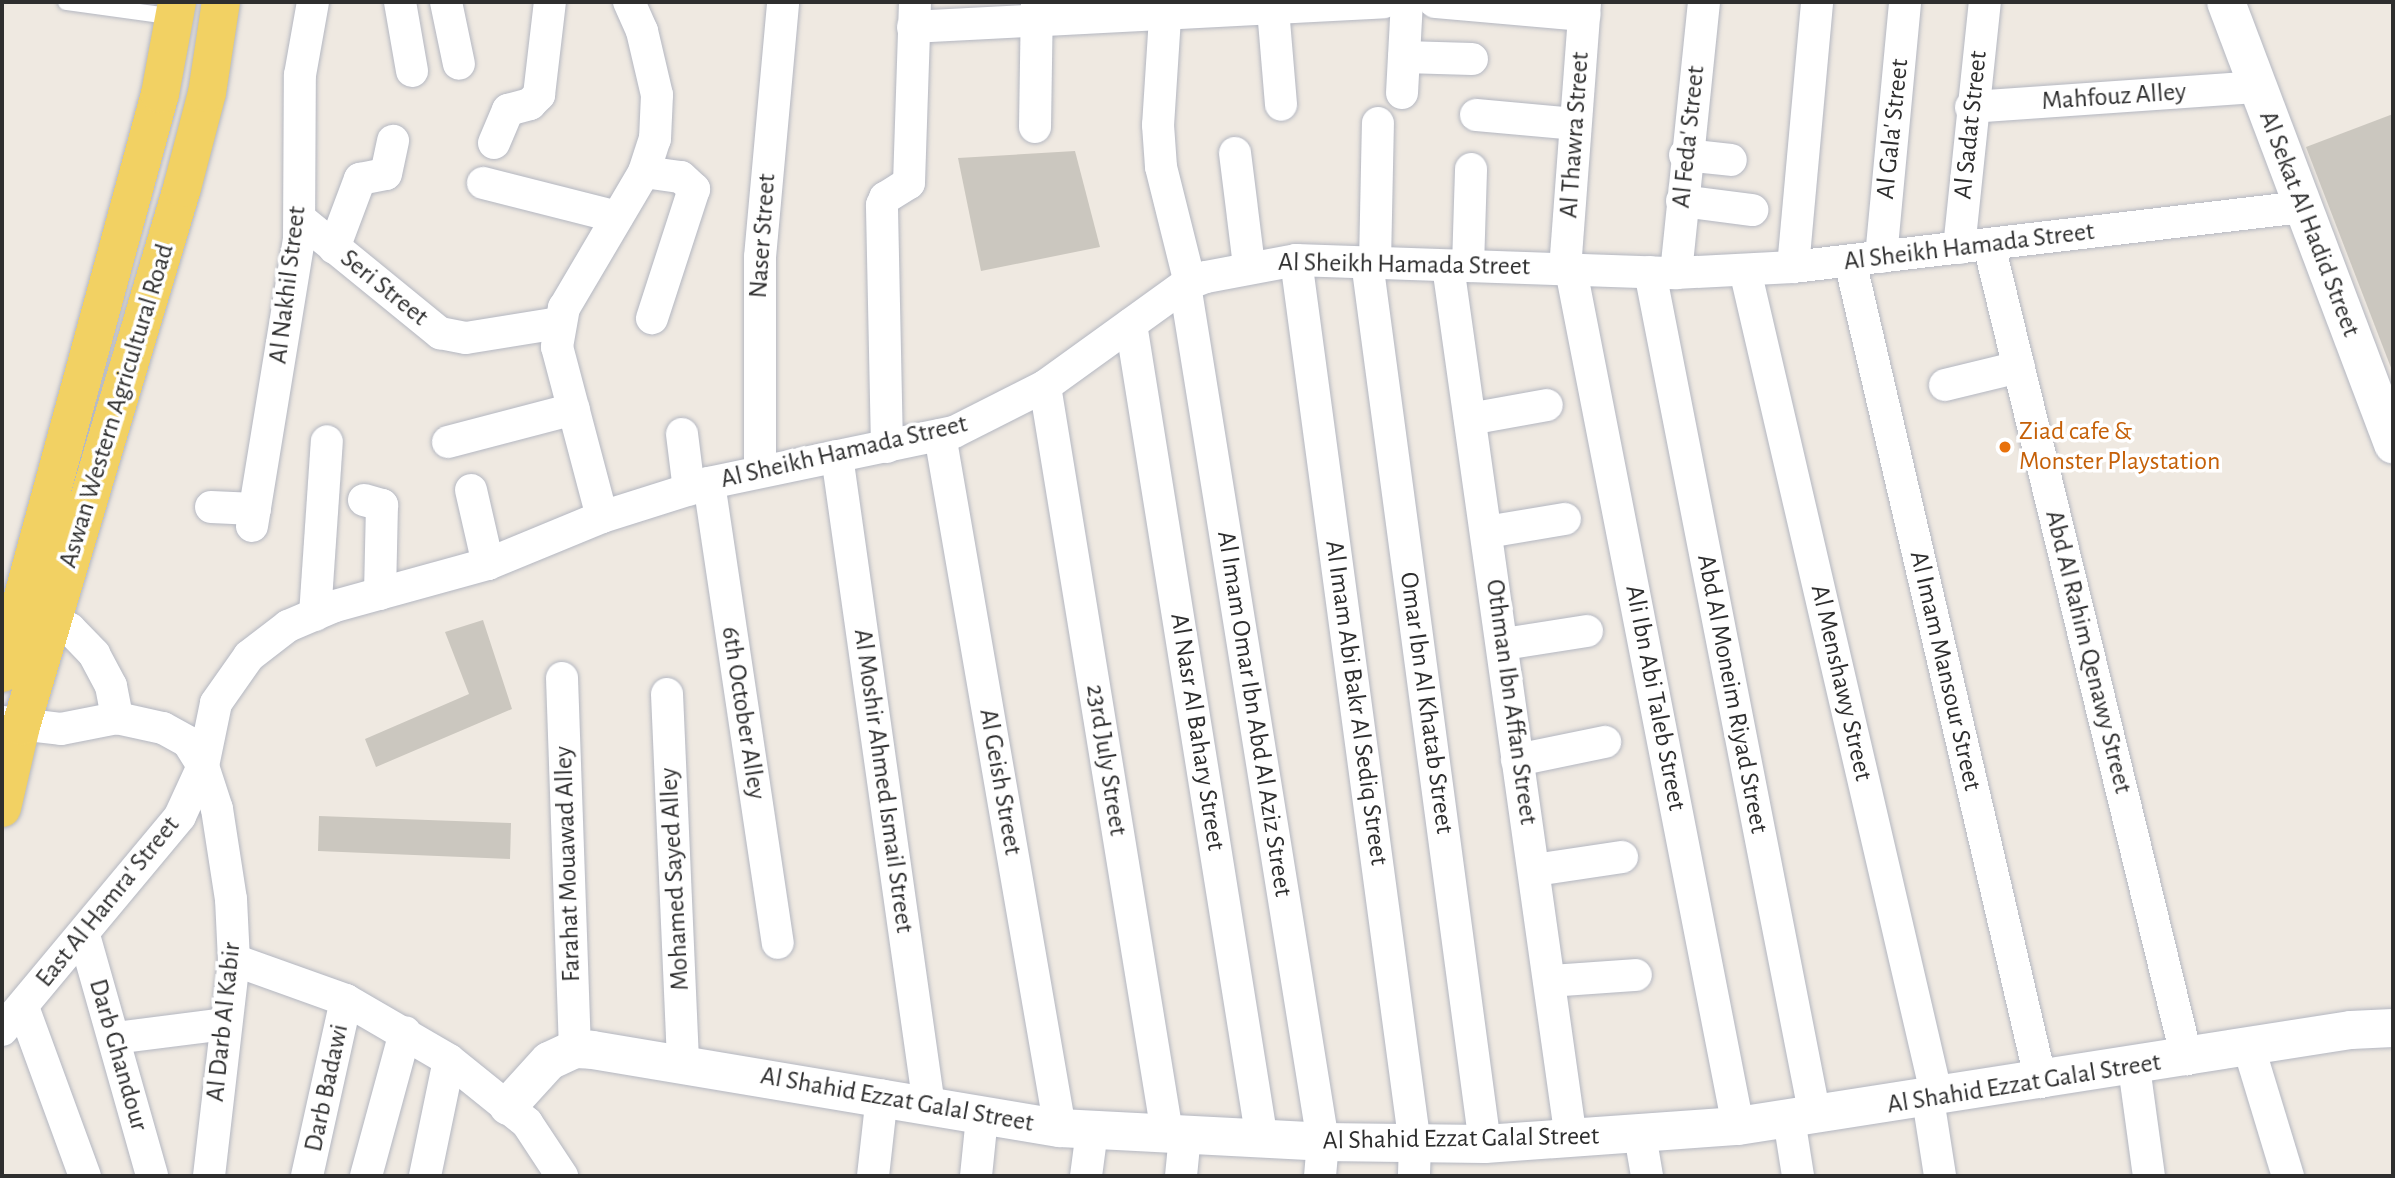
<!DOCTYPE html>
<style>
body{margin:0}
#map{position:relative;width:2395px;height:1178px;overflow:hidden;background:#efe9e1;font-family:"Alegreya Sans",sans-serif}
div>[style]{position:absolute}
.building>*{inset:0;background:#cbc7bf}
.roads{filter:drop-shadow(0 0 2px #b4b7c1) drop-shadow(0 0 2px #b4b7c1)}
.lane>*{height:16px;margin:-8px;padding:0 8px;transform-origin:8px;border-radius:8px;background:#fff}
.street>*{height:32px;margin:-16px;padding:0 16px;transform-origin:16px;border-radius:16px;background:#fff}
.secondary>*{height:38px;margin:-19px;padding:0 19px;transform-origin:19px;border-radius:19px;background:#fff}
.primary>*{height:38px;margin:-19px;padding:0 19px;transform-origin:19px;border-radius:19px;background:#f2d163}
.dots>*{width:19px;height:19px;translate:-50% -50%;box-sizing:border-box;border:4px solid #fff;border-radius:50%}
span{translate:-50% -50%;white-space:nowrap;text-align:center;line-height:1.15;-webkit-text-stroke:7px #fff;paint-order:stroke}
.street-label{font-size:26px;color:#2e2e2e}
.food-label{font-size:26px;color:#c56008}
.left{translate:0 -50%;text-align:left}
.frame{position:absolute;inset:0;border:4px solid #2e2e2e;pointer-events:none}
</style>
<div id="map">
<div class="building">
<div style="clip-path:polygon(2393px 114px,2393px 373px,2306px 147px)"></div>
<div style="clip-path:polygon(1075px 151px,1100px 247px,981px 271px,958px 158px)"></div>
<div style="clip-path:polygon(483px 620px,512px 709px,376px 767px,365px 739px,469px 694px,445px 632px)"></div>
<div style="clip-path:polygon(319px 816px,511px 823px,510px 859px,318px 851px)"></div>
</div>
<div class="roads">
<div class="lane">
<div style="left:66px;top:2px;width:110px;rotate:7.8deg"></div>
</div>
<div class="street">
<div style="left:400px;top:2px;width:70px;rotate:80.1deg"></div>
<div style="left:446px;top:2px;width:63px;rotate:78.2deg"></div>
<div style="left:1166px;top:2px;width:123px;rotate:93.7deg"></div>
<div style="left:1158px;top:125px;width:42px;rotate:85.9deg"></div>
<div style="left:1161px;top:167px;width:120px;rotate:76deg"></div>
<div style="left:1435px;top:2px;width:150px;rotate:5deg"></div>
<div style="left:1273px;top:9px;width:96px;rotate:85.2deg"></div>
<div style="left:913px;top:27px;width:471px;rotate:-3deg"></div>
<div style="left:1404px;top:57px;width:68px;rotate:1.7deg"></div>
<div style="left:1402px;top:93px;width:91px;rotate:-86.9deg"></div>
<div style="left:1971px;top:107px;width:287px;rotate:-4deg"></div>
<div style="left:1476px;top:115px;width:99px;rotate:5.2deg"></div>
<div style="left:1035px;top:127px;width:125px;rotate:-89.1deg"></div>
<div style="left:494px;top:143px;width:36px;rotate:-67deg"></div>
<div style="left:508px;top:110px;width:23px;rotate:-15deg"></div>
<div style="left:530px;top:104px;width:13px;rotate:-45deg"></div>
<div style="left:539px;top:95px;width:94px;rotate:-83.3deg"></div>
<div style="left:1235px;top:153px;width:114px;rotate:82.9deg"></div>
<div style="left:1685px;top:155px;width:46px;rotate:6.2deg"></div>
<div style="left:644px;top:172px;width:37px;rotate:8deg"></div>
<div style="left:681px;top:177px;width:18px;rotate:43deg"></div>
<div style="left:694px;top:189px;width:136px;rotate:108deg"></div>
<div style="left:483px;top:183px;width:138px;rotate:14.2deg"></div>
<div style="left:1682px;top:201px;width:71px;rotate:7.3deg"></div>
<div style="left:300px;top:219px;width:181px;rotate:39.2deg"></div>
<div style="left:440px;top:333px;width:26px;rotate:11deg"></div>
<div style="left:466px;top:338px;width:94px;rotate:-9.2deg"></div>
<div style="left:1989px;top:245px;width:838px;rotate:76.33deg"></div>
<div style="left:334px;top:248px;width:74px;rotate:-69.4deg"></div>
<div style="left:360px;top:179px;width:26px;rotate:-11deg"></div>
<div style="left:386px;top:174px;width:34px;rotate:-78deg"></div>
<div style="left:1959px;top:248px;width:247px;rotate:-84deg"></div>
<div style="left:1881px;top:257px;width:256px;rotate:-84.6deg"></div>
<div style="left:1296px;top:260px;width:893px;rotate:82.34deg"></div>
<div style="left:1415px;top:1145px;width:31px;rotate:92deg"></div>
<div style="left:1850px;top:261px;width:843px;rotate:76.9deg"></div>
<div style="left:1367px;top:262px;width:890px;rotate:82.38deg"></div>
<div style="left:1375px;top:263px;width:140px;rotate:-88.8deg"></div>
<div style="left:1448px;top:266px;width:882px;rotate:81.98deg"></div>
<div style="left:1468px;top:266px;width:97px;rotate:-88.2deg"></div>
<div style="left:1793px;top:267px;width:266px;rotate:-84.8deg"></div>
<div style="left:1565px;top:269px;width:268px;rotate:-85.7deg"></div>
<div style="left:1571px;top:270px;width:872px;rotate:78.96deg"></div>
<div style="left:1745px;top:270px;width:849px;rotate:76.93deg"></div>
<div style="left:1650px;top:272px;width:860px;rotate:78.94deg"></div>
<div style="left:1676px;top:273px;width:272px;rotate:-84.1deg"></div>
<div style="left:1185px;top:285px;width:868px;rotate:80.85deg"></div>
<div style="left:1323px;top:1142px;width:34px;rotate:95deg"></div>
<div style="left:1131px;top:324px;width:826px;rotate:80.88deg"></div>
<div style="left:1945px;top:385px;width:76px;rotate:-13.7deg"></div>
<div style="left:1045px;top:386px;width:757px;rotate:80.72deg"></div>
<div style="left:1470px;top:419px;width:78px;rotate:-10.3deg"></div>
<div style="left:682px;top:434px;width:56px;rotate:82.9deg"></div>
<div style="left:940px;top:435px;width:703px;rotate:80.18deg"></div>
<div style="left:448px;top:442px;width:130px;rotate:-14.7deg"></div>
<div style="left:887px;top:447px;width:242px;rotate:-91.2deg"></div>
<div style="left:882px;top:205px;width:8px;rotate:-67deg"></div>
<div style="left:885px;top:198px;width:28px;rotate:-32deg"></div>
<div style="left:909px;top:183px;width:181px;rotate:-88.1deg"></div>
<div style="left:837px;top:456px;width:656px;rotate:81.94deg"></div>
<div style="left:760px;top:471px;width:214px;rotate:-90deg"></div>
<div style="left:760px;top:257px;width:256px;rotate:-84.8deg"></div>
<div style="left:709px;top:483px;width:465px;rotate:81.5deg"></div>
<div style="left:471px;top:490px;width:76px;rotate:77.1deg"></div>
<div style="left:364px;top:500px;width:19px;rotate:16deg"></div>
<div style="left:382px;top:505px;width:89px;rotate:91.3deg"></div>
<div style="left:211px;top:507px;width:44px;rotate:2.6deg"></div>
<div style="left:602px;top:517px;width:176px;rotate:-104.8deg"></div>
<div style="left:557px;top:347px;width:40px;rotate:-80deg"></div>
<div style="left:564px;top:308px;width:158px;rotate:-59.5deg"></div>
<div style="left:644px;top:172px;width:35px;rotate:-72deg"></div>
<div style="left:655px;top:139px;width:44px;rotate:-87.4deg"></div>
<div style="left:657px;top:95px;width:66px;rotate:-103.2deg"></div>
<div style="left:642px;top:31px;width:32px;rotate:-114deg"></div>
<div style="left:252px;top:526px;width:290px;rotate:-80.7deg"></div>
<div style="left:299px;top:240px;width:165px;rotate:-89.7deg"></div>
<div style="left:300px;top:75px;width:74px;rotate:-79.9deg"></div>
<div style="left:1487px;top:532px;width:79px;rotate:-9.5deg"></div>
<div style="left:33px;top:609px;width:42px;rotate:28.4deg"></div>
<div style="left:70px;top:629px;width:35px;rotate:46deg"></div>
<div style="left:94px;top:654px;width:36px;rotate:62deg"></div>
<div style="left:111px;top:686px;width:33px;rotate:79deg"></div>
<div style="left:315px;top:615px;width:174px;rotate:-86.1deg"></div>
<div style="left:1504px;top:644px;width:84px;rotate:-8.9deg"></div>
<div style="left:562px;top:678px;width:371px;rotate:88deg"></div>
<div style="left:667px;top:694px;width:369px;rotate:87.5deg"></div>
<div style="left:117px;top:718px;width:47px;rotate:12.3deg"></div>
<div style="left:163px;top:728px;width:29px;rotate:29deg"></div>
<div style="left:188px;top:742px;width:28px;rotate:58deg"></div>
<div style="left:203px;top:766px;width:45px;rotate:72deg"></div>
<div style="left:217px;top:809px;width:91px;rotate:81.2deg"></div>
<div style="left:231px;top:899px;width:61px;rotate:87.2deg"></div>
<div style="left:234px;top:960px;width:217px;rotate:96.6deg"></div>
<div style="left:2px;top:722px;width:59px;rotate:6.8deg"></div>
<div style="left:61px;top:729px;width:57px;rotate:-11.1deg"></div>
<div style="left:1517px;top:760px;width:90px;rotate:-11.6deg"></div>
<div style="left:1535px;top:870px;width:88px;rotate:-8.5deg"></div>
<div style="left:84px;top:935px;width:250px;rotate:74.2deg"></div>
<div style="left:234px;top:960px;width:119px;rotate:19.7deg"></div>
<div style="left:346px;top:1000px;width:119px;rotate:30.2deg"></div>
<div style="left:449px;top:1060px;width:100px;rotate:38.9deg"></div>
<div style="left:527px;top:1123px;width:64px;rotate:56.6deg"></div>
<div style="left:1550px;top:981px;width:86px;rotate:-4deg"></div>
<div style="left:23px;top:1007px;width:180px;rotate:69.9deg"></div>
<div style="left:2px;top:1030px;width:278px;rotate:-50.2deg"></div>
<div style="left:180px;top:816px;width:55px;rotate:-65.3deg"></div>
<div style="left:203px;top:766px;width:64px;rotate:-78.3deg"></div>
<div style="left:216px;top:703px;width:57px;rotate:-54.9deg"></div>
<div style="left:249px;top:656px;width:49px;rotate:-37.6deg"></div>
<div style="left:288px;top:626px;width:51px;rotate:-23.1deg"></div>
<div style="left:335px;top:606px;width:159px;rotate:-15.4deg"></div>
<div style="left:488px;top:564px;width:123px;rotate:-22.4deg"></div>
<div style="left:602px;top:517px;width:112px;rotate:-17.6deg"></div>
<div style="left:709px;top:483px;width:250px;rotate:-11.8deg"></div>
<div style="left:954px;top:432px;width:102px;rotate:-26.8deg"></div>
<div style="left:1045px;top:386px;width:173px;rotate:-35.8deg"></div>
<div style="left:1185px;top:285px;width:22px;rotate:-21deg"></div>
<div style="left:1206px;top:277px;width:92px;rotate:-10.7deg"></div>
<div style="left:1296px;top:260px;width:380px;rotate:2deg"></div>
<div style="left:1676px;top:273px;width:117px;rotate:-2.9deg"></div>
<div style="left:1793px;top:267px;width:513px;rotate:-6.72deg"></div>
<div style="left:115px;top:1038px;width:112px;rotate:-7.2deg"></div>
<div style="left:2249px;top:1048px;width:134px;rotate:73.1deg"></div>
<div style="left:2134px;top:1067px;width:110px;rotate:82.2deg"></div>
<div style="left:1928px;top:1099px;width:78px;rotate:81.1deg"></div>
<div style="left:1789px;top:1119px;width:58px;rotate:81deg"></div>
<div style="left:1640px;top:1135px;width:42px;rotate:80.3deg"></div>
<div style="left:307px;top:1176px;width:180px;rotate:-77.5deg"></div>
<div style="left:366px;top:1176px;width:149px;rotate:-74.8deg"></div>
<div style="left:425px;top:1176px;width:118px;rotate:-78.3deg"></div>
<div style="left:873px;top:1176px;width:81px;rotate:-83.6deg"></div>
<div style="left:976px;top:1176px;width:59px;rotate:-84.2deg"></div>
<div style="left:1086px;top:1176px;width:45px;rotate:-82.4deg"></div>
<div style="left:1181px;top:1176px;width:41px;rotate:-84.4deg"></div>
</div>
<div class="secondary">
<div style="left:2226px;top:2px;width:473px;rotate:69.3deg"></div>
<div style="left:508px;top:1106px;width:61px;rotate:-47.7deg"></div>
<div style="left:549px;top:1061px;width:29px;rotate:-25deg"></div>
<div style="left:575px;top:1049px;width:17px;rotate:3deg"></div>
<div style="left:592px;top:1050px;width:474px;rotate:9.5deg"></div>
<div style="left:1060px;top:1128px;width:263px;rotate:3deg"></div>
<div style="left:1323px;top:1142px;width:162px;rotate:0.7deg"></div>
<div style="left:1485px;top:1144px;width:254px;rotate:-4.1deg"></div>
<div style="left:1738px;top:1126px;width:620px;rotate:-8.9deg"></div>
<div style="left:2351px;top:1030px;width:42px;rotate:-2.7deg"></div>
</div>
<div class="primary">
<div style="left:2px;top:673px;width:600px;rotate:-74.74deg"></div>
<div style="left:160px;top:94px;width:94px;rotate:-79.5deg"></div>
<div style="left:2px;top:808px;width:84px;rotate:-77deg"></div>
<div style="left:21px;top:726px;width:562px;rotate:-73.34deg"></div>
<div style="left:182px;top:188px;width:98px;rotate:-75.3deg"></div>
<div style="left:207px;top:93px;width:92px;rotate:-81.3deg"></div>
</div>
</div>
<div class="dots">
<div style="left:2005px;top:447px;background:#e8710a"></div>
</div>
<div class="street-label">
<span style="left:2114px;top:97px;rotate:-4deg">Mahfouz Alley</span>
<span style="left:1971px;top:125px;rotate:-84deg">Al Sadat Street</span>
<span style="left:1893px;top:129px;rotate:-84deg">Al Gala' Street</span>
<span style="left:1575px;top:135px;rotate:-86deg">Al Thawra Street</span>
<span style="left:1689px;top:137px;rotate:-84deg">Al Feda' Street</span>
<span style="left:2309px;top:224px;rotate:69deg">Al Sekat Al Hadid Street</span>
<span style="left:763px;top:236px;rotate:-86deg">Naser Street</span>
<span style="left:1969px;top:247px;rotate:-7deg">Al Sheikh Hamada Street</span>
<span style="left:1404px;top:265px;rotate:1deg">Al Sheikh Hamada Street</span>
<span style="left:288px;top:285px;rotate:-83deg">Al Nakhil Street</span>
<span style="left:384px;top:288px;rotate:39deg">Seri Street</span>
<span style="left:117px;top:406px;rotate:-73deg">Aswan Western Agricultural Road</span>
<span style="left:844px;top:452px;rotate:-13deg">Al Sheikh Hamada Street</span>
<span style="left:2088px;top:652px;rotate:76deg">Abd Al Rahim Qenawy Street</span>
<span style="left:1945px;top:671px;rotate:77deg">Al Imam Mansour Street</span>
<span style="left:1841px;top:683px;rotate:77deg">Al Menshawy Street</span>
<span style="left:1732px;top:694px;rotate:79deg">Abd Al Moneim Riyad Street</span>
<span style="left:1655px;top:698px;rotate:79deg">Ali Ibn Abi Taleb Street</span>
<span style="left:1511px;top:702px;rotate:82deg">Othman Ibn Affan Street</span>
<span style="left:1356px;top:703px;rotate:82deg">Al Imam Abi Bakr Al Sediq Street</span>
<span style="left:1426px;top:703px;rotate:82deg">Omar Ibn Al Khatab Street</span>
<span style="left:743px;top:713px;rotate:81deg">6th October Alley</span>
<span style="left:1254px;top:714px;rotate:81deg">Al Imam Omar Ibn Abd Al Aziz Street</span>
<span style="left:1197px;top:732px;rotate:81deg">Al Nasr Al Bahary Street</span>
<span style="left:1106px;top:760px;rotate:81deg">23rd July Street</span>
<span style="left:883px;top:781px;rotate:82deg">Al Moshir Ahmed Ismail Street</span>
<span style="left:1000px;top:782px;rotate:80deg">Al Geish Street</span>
<span style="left:568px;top:864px;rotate:-92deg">Farahat Mouawad Alley</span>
<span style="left:675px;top:879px;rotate:-93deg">Mohamed Sayed Alley</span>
<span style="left:108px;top:902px;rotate:-51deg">East Al Hamra' Street</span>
<span style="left:224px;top:1022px;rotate:-84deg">Al Darb Al Kabir</span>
<span style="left:118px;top:1055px;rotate:74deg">Darb Ghandour</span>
<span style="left:2024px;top:1084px;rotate:-9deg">Al Shahid Ezzat Galal Street</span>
<span style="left:327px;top:1088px;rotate:-78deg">Darb Badawi</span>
<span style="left:897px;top:1100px;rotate:10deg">Al Shahid Ezzat Galal Street</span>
<span style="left:1461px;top:1139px;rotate:-1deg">Al Shahid Ezzat Galal Street</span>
</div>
<div class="food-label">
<span class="left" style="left:2019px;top:447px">Ziad cafe &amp;<br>Monster Playstation</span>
</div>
<div class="frame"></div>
</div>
